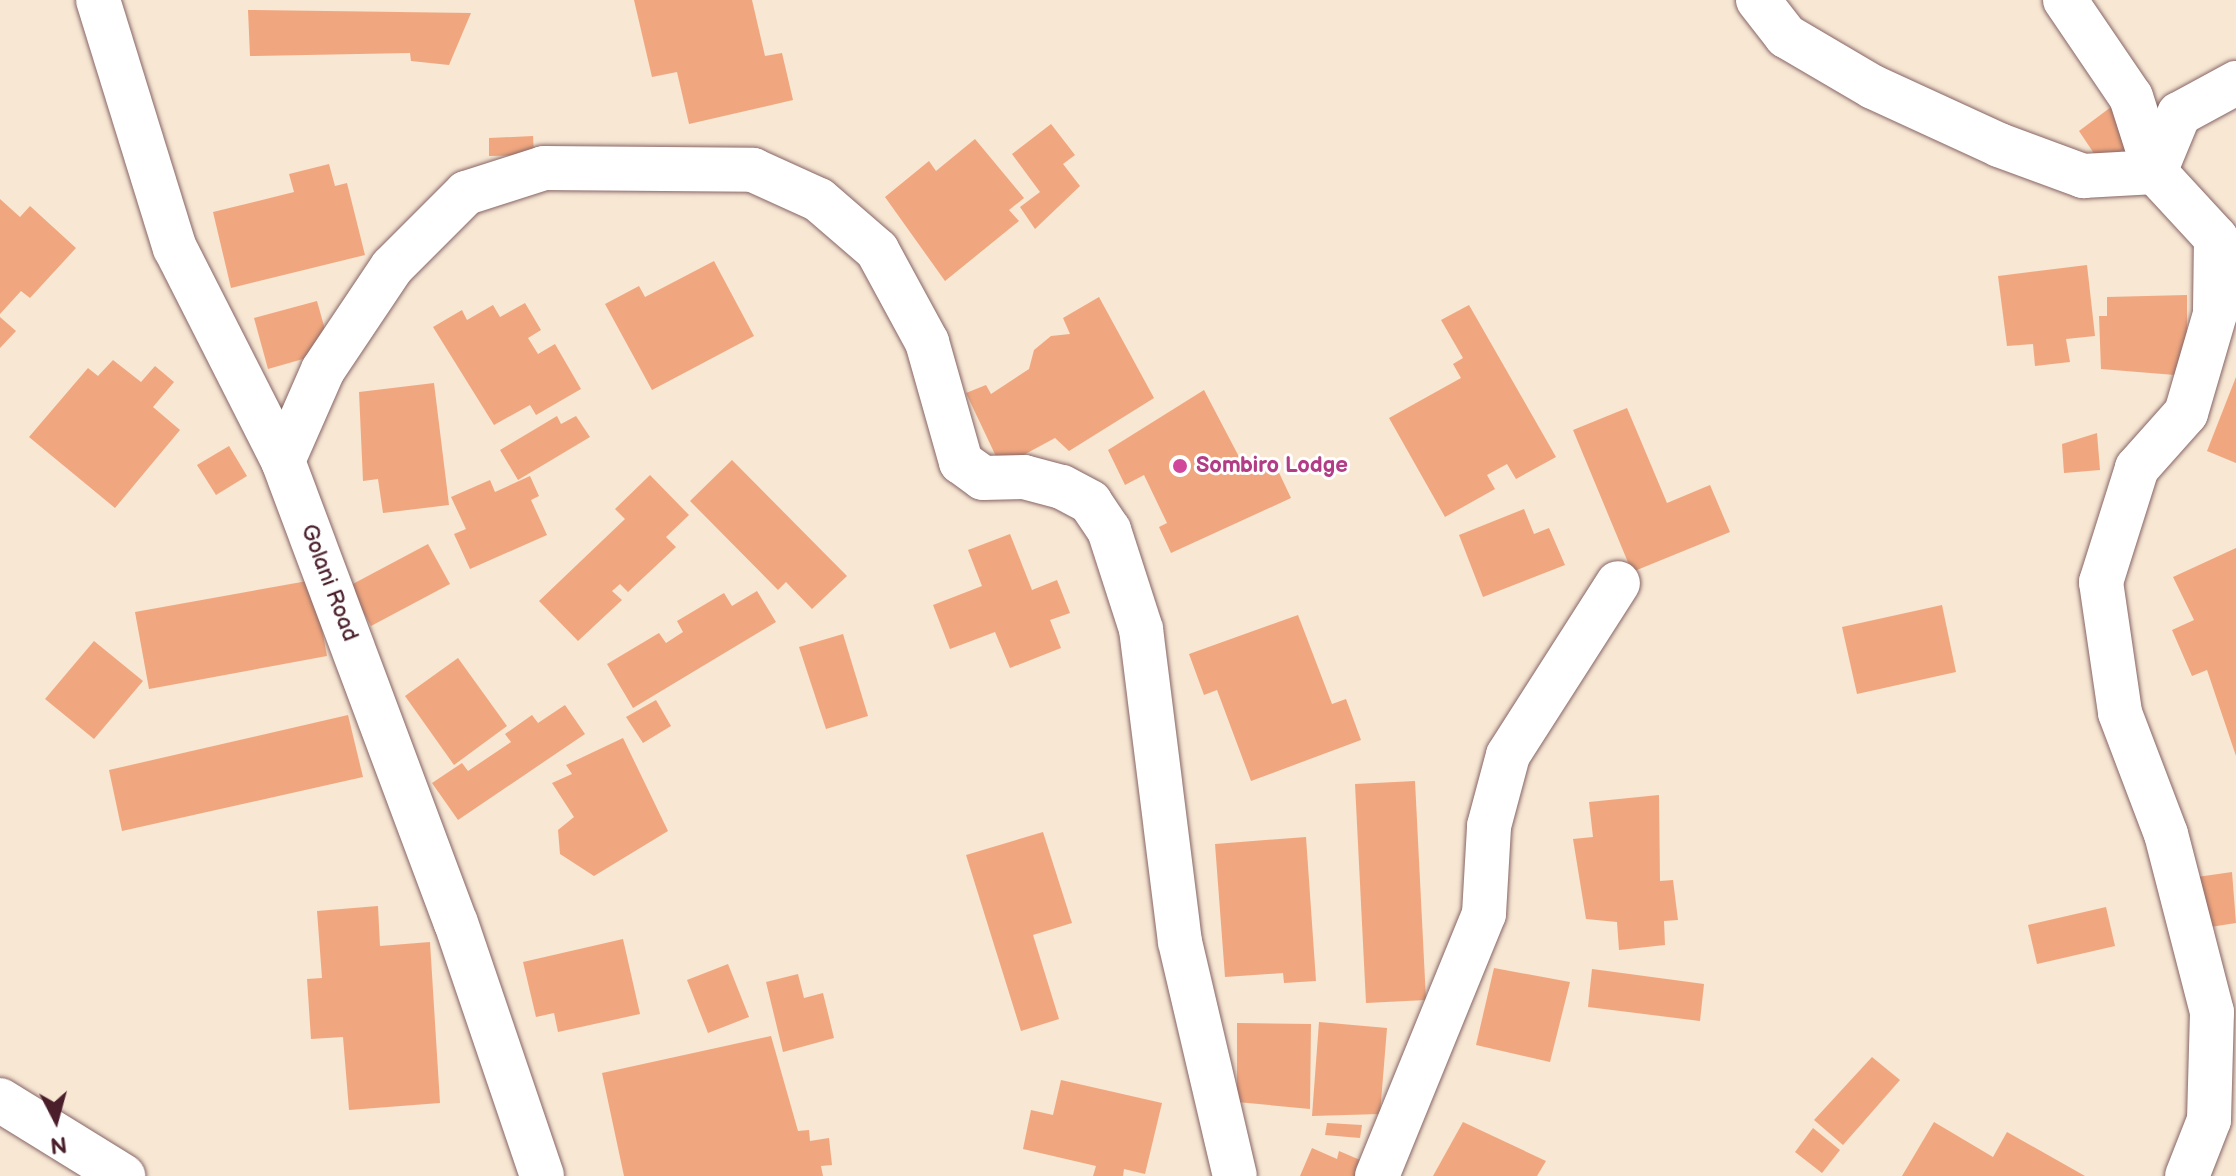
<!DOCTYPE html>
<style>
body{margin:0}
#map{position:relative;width:2236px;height:1176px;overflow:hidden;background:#f7e7d3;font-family:"Balsamiq Sans",sans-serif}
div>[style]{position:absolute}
.building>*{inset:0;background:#f0a77f}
.roads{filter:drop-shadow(0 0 2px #876566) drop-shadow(0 0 2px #876566)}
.minor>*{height:44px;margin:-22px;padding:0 22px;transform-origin:22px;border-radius:22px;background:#fff}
.dots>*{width:22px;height:22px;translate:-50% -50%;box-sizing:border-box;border:4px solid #fff;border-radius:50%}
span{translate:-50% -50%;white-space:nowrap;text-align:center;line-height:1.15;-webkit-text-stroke:6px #fff;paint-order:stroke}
.hotel-label{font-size:22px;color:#b23c85;font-weight:700}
.left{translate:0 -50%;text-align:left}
.street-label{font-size:22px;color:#4a1f2b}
.north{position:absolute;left:16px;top:1080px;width:80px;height:80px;-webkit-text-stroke:6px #fff;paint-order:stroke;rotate:174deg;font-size:22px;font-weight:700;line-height:32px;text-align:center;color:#4a1f2b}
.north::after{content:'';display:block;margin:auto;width:28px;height:36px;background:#4a1f2b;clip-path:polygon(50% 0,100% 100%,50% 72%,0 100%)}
</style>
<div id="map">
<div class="building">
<div style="clip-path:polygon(634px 0,752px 0,765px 56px,782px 53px,793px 100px,689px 124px,677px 72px,652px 77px)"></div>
<div style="clip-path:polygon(248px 10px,471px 13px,449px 65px,411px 61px,410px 53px,250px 56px)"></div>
<div style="clip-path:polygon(2111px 107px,2137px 141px,2101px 164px,2079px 131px)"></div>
<div style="clip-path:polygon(1051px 124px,1075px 155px,1063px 164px,1080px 186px,1035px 229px,1020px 207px,1040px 192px,1012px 154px)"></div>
<div style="clip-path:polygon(533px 136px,534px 155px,489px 156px,489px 138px)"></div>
<div style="clip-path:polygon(975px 139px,1024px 198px,1009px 210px,1019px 221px,945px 281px,885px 197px,929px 161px,936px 171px)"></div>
<div style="clip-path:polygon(329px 164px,335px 186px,347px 183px,365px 255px,231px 288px,213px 212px,294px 192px,289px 174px)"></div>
<div style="clip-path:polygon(0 199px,20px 217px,30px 206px,76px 248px,30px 298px,21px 291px,0 314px)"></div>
<div style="clip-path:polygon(714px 261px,754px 336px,652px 390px,605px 304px,639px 286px,645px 297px)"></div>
<div style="clip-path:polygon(2087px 265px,2095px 336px,2066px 339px,2070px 362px,2035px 366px,2033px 344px,2007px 346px,1998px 276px)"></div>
<div style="clip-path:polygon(2187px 295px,2187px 376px,2101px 369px,2099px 316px,2107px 316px,2107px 297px)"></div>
<div style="clip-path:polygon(1099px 297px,1154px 398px,1069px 451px,1055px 438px,1001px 467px,966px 393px,986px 385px,991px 394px,1029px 369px,1034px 350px,1051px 336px,1070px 334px,1063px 318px)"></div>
<div style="clip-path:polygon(317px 301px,331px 351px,268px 369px,254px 318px)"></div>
<div style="clip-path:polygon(525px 303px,541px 330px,528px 338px,538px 354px,555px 344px,581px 389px,536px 415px,530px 405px,494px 425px,433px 327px,462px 310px,467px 320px,493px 305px,500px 317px)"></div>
<div style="clip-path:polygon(1469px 305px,1556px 457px,1516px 479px,1507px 464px,1487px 475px,1495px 489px,1445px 517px,1389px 418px,1461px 378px,1453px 364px,1463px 358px,1441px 320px)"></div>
<div style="clip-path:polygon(0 317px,16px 331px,0 348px)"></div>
<div style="clip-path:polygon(113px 360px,141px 382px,155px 366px,174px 382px,153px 407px,180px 430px,115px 508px,29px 437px,88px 368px,98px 376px)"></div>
<div style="clip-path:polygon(2236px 377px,2236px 463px,2207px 451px)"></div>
<div style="clip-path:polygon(434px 383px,449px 505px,383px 513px,378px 479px,363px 481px,359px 392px)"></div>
<div style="clip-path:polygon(1204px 390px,1247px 472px,1273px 460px,1291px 498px,1171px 553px,1159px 527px,1167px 523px,1144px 475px,1125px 485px,1108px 450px)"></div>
<div style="clip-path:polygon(1627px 408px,1667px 503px,1710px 485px,1730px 532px,1632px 572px,1573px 430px)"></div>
<div style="clip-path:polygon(557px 416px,561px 424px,576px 416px,590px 437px,518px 480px,500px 450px)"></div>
<div style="clip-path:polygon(2097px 433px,2100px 470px,2064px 473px,2062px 444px)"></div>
<div style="clip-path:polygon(229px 446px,247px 476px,216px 495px,197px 465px)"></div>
<div style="clip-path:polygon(732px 460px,847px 576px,812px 609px,786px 582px,778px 590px,690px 501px)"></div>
<div style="clip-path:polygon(650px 475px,689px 515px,666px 537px,676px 547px,628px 592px,620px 584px,612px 591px,622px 600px,578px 641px,539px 601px,625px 519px,615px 509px)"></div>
<div style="clip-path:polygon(530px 476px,539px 496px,531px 500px,547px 535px,470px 569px,454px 534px,466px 529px,451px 497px,490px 480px,495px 492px)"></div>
<div style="clip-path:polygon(1524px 509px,1534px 534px,1549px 528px,1565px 565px,1483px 597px,1459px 535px)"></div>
<div style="clip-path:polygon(1010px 534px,1032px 590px,1057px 580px,1070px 613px,1050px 620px,1061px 648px,1010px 668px,995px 632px,950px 649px,933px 605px,982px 586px,968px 550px)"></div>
<div style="clip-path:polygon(428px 544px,450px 584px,371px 626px,349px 586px)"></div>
<div style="clip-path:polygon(2236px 548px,2236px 756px,2207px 670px,2192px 676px,2172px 630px,2194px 620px,2173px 577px)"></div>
<div style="clip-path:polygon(313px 580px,327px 656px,149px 689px,135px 612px)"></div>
<div style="clip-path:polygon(757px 591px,776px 622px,633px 708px,607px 664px,659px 633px,666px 643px,683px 632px,677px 621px,724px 593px,732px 606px)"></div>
<div style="clip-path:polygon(1942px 605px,1956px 672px,1857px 694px,1842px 627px)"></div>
<div style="clip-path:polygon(1298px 615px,1332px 704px,1346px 699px,1361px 740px,1251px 781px,1217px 690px,1204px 695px,1189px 654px)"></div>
<div style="clip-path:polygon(843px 634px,868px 716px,826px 729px,799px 647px)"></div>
<div style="clip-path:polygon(94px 641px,143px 681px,94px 739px,45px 699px)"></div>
<div style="clip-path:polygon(458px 658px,507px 726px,454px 765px,405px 696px)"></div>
<div style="clip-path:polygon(656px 700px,671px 726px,643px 743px,626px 717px)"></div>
<div style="clip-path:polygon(565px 705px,585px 734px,458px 820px,432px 783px,462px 763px,468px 771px,511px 742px,505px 734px,532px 715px,538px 723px)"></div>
<div style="clip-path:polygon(348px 715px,363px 777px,122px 831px,109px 770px)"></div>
<div style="clip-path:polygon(623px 738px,668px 831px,594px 876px,560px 854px,558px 830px,574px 817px,552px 783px,572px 774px,566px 765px)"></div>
<div style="clip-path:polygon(1415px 781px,1426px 1000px,1366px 1003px,1355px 784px)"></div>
<div style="clip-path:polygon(1659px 795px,1660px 881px,1673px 880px,1678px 920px,1664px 921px,1665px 945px,1619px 950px,1617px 922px,1586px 919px,1573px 839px,1593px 837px,1589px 802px)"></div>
<div style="clip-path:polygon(1043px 832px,1072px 923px,1033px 935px,1059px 1019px,1021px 1031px,966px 855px)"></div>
<div style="clip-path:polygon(1306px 837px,1316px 981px,1284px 983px,1283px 973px,1225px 977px,1215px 844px)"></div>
<div style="clip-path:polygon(2232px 872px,2236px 923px,2204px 928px,2197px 877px)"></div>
<div style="clip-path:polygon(378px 906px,380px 946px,430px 942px,440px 1103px,349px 1110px,343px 1037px,311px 1039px,307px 979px,322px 978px,317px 911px)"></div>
<div style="clip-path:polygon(2106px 907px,2115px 946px,2037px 964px,2028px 925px)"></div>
<div style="clip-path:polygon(623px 939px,640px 1014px,558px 1032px,554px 1013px,536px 1017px,523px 962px)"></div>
<div style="clip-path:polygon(728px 964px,749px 1017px,708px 1033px,687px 980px)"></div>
<div style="clip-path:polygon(1494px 968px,1570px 982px,1550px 1062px,1476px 1045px)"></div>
<div style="clip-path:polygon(1592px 969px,1704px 984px,1700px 1021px,1588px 1007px)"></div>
<div style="clip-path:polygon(798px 974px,804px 998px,823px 993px,834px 1038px,783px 1052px,766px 982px)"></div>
<div style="clip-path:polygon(1319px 1022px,1387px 1028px,1380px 1114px,1312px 1116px)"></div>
<div style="clip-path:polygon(1237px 1023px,1311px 1024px,1310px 1109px,1237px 1102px)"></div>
<div style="clip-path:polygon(771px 1036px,798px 1131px,809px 1130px,810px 1141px,829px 1138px,832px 1165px,821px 1166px,823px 1176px,624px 1176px,602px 1073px)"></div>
<div style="clip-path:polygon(1872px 1057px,1900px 1080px,1843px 1145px,1814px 1120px)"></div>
<div style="clip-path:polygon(1061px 1080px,1162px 1103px,1145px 1174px,1124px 1169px,1123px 1176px,1093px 1176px,1096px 1166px,1023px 1149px,1031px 1110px,1053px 1115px)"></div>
<div style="clip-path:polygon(1463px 1122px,1546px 1161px,1537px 1176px,1433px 1176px)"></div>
<div style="clip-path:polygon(1934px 1122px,1993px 1157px,2007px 1132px,2085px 1176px,1902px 1176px)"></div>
<div style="clip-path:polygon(1327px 1123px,1362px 1125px,1360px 1138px,1325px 1135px)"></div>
<div style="clip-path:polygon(1813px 1128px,1840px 1150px,1822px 1173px,1795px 1152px)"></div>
<div style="clip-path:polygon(1312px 1148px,1337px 1159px,1339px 1151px,1365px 1162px,1360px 1176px,1300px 1176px)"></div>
</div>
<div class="roads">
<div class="minor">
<div style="left:98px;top:0;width:260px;rotate:72.8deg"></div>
<div style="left:175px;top:248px;width:239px;rotate:63.1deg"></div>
<div style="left:283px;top:461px;width:493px;rotate:69.5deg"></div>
<div style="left:456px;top:923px;width:267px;rotate:71.2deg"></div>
<div style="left:1758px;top:0;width:46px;rotate:52.1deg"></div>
<div style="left:1786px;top:36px;width:101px;rotate:30.4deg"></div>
<div style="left:1873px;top:87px;width:139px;rotate:24.7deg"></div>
<div style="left:1999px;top:145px;width:90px;rotate:20.3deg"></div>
<div style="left:2083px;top:176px;width:72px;rotate:-3.2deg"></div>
<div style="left:2155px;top:172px;width:90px;rotate:47.3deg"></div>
<div style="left:2216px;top:238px;width:76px;rotate:90.8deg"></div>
<div style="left:2215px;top:314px;width:103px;rotate:106.3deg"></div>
<div style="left:2186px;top:413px;width:74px;rotate:131.7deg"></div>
<div style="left:2137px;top:468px;width:120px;rotate:107.5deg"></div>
<div style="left:2101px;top:582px;width:132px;rotate:81.7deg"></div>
<div style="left:2120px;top:713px;width:129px;rotate:69.2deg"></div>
<div style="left:2166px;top:834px;width:184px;rotate:75.5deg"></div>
<div style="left:2212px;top:1012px;width:108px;rotate:91.6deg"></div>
<div style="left:2209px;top:1120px;width:60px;rotate:111.4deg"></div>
<div style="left:2065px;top:0;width:117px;rotate:55.8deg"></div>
<div style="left:2131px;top:97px;width:79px;rotate:72.3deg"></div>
<div style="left:2155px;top:172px;width:63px;rotate:-67.5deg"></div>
<div style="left:2179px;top:114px;width:65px;rotate:-28.5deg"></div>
<div style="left:283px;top:461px;width:99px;rotate:-66.3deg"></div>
<div style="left:323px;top:370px;width:124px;rotate:-56.2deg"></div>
<div style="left:392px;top:267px;width:105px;rotate:-45deg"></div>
<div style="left:466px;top:193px;width:82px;rotate:-17.8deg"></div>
<div style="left:544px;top:168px;width:209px;rotate:0.5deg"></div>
<div style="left:753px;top:170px;width:72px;rotate:24.4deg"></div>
<div style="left:819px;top:200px;width:77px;rotate:40.8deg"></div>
<div style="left:877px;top:250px;width:105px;rotate:61.5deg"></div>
<div style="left:927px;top:342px;width:125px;rotate:74.2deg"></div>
<div style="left:961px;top:462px;width:27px;rotate:36deg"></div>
<div style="left:983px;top:478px;width:41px;rotate:-1.4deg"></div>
<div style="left:1024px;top:477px;width:39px;rotate:15deg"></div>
<div style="left:1062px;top:487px;width:32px;rotate:28deg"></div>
<div style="left:1090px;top:502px;width:34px;rotate:56deg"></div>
<div style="left:1109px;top:530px;width:104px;rotate:72.1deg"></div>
<div style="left:1141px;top:629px;width:315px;rotate:82.9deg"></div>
<div style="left:1180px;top:942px;width:240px;rotate:76.8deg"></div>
<div style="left:0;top:1100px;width:145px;rotate:31.7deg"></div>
<div style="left:1377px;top:1176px;width:283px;rotate:-67.8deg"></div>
<div style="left:1484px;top:914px;width:88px;rotate:-86.7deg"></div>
<div style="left:1489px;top:826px;width:73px;rotate:-75deg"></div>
<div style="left:1508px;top:755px;width:204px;rotate:-57.4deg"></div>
</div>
</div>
<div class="dots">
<div style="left:1180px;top:466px;background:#d1479c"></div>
</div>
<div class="hotel-label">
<span class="left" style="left:1196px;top:466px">Sombiro Lodge</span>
</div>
<div class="street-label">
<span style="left:329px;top:583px;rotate:69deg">Golani Road</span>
</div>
<div class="north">N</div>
</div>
